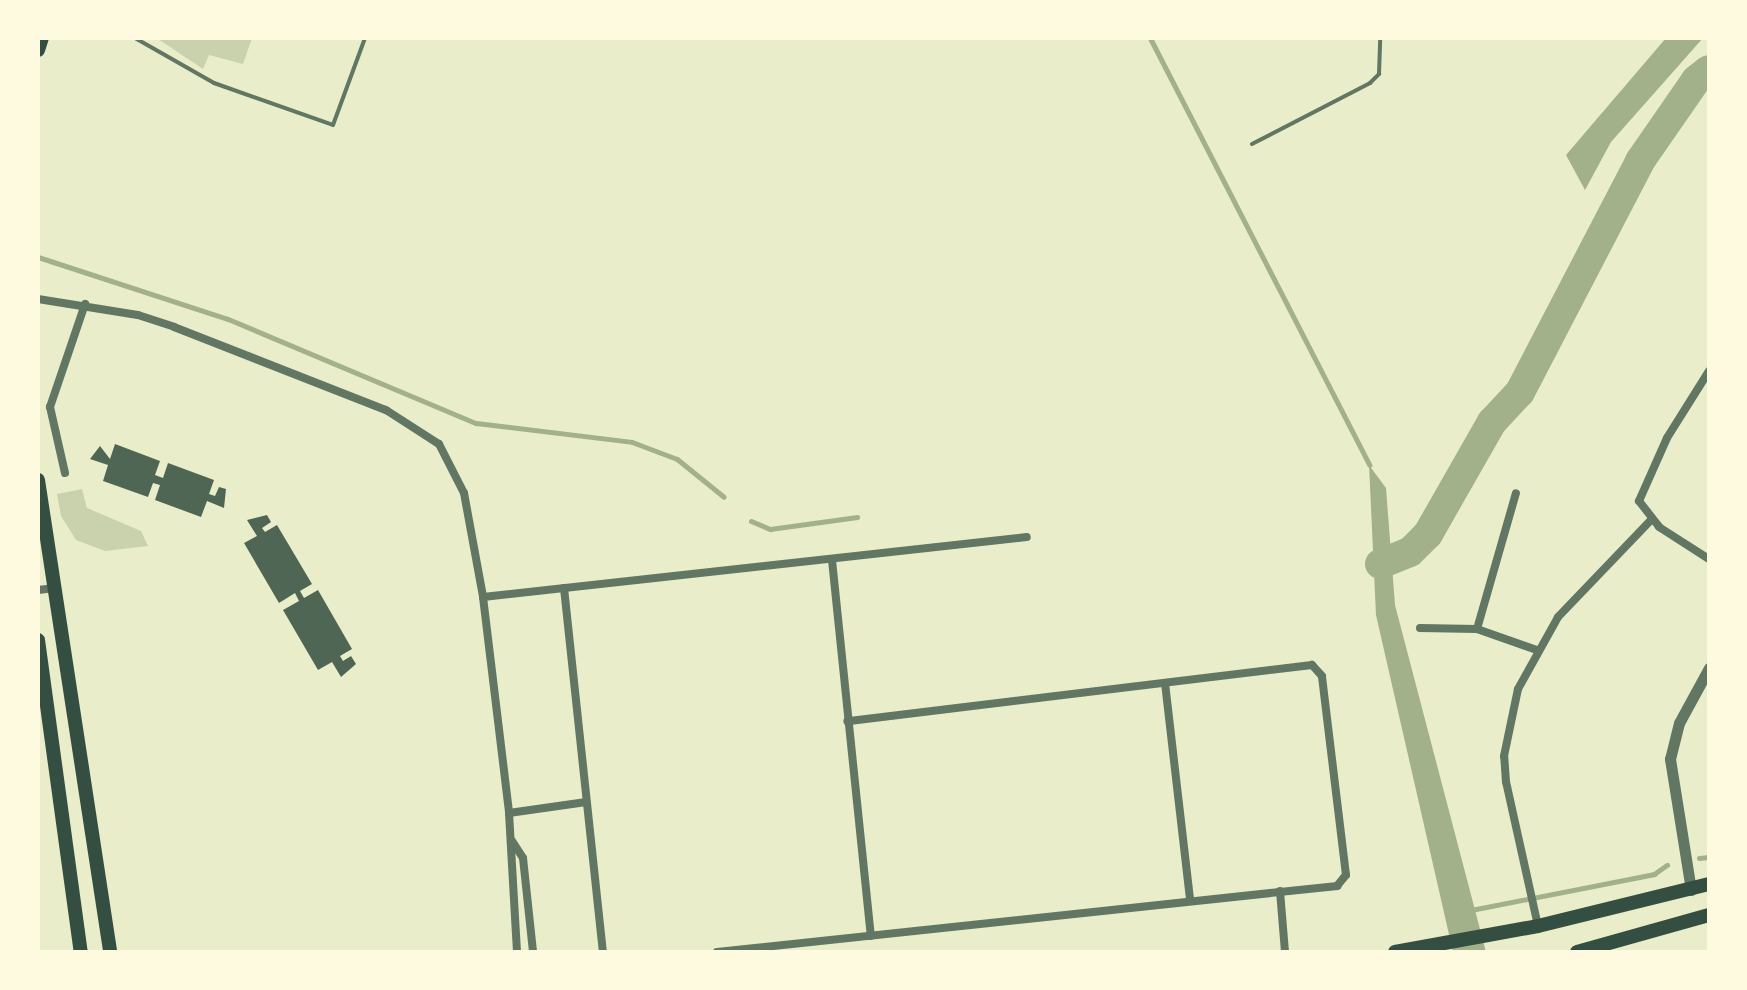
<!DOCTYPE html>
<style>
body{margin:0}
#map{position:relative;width:1747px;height:990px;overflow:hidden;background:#e9edc9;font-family:Rubik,sans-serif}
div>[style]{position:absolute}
.green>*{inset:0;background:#cad2ad}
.water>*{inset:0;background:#a3b18a}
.stream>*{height:5px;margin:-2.5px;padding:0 2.5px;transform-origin:2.5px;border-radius:2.5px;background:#a3b18a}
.river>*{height:30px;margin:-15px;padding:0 15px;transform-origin:15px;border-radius:15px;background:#a3b18a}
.building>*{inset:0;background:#4f6655}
.service>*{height:4px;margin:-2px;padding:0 2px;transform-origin:2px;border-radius:2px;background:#617663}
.minor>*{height:8px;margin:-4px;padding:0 4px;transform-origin:4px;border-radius:4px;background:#617663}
.tertiary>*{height:11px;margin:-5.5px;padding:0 5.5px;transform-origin:5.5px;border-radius:5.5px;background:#617663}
.primary>*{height:14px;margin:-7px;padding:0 7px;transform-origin:7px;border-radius:7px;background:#344e41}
.trunk>*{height:14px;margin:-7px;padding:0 7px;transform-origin:7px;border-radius:7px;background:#344e41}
span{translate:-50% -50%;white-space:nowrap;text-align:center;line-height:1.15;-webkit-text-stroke:8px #fefae0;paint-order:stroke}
.frame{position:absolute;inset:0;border:40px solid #fefae0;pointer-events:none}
</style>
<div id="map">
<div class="green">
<div style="clip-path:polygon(252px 38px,243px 64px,209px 55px,203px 69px,158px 39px)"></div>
<div style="clip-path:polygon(82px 489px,87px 508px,141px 531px,148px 546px,105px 551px,76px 540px,61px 516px,57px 494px)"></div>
</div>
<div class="water">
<div style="clip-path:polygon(1666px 38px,1703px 38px,1611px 142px,1585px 190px,1566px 155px)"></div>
<div style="clip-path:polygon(1369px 465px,1386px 488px,1395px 605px,1486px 952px,1453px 952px,1376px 615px)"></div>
</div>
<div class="stream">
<div style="left:1150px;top:38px;width:480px;rotate:62.8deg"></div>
<div style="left:38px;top:257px;width:200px;rotate:18.1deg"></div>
<div style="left:228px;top:319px;width:269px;rotate:22.8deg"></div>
<div style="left:476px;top:423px;width:157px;rotate:6.9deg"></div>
<div style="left:632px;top:442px;width:48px;rotate:20.7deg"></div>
<div style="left:677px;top:459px;width:60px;rotate:39deg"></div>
<div style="left:751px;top:521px;width:21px;rotate:23deg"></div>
<div style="left:770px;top:529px;width:88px;rotate:-7.9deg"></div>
<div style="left:1699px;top:858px;width:10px;rotate:-6deg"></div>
<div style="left:1471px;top:910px;width:187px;rotate:-11.1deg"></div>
<div style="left:1654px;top:874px;width:16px;rotate:-35deg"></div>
</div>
<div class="river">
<div style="left:1380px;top:564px;width:32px;rotate:-22deg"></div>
<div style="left:1410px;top:552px;width:25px;rotate:-45deg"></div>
<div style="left:1428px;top:534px;width:129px;rotate:-60.3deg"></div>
<div style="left:1492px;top:422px;width:41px;rotate:-47deg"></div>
<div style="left:1520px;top:392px;width:260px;rotate:-62.5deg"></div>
<div style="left:1640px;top:161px;width:98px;rotate:-55.3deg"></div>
<div style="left:1696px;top:80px;width:16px;rotate:-38deg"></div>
</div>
<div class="building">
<div style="clip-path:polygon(115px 444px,160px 461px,155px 475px,163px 478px,168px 463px,214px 480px,209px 494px,215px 496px,219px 487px,226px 489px,224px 508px,207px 501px,201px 517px,155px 500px,160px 485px,153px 483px,148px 497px,103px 481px,108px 465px,90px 459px,100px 446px,110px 459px)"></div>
<div style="clip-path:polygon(267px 515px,271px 522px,262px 528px,265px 532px,277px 525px,312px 584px,300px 591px,304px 598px,318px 590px,352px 649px,340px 656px,343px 661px,351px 656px,356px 664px,341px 677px,332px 662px,318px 670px,283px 610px,299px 601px,295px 593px,279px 603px,244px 543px,257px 536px,247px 520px)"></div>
</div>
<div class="service">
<div style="left:135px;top:38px;width:91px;rotate:29.7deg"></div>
<div style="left:214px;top:83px;width:126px;rotate:19.4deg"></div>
<div style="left:333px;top:125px;width:93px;rotate:-69.8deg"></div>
<div style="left:1252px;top:144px;width:133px;rotate:-27.3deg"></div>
<div style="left:1370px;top:83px;width:13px;rotate:-45deg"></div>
<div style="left:1379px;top:74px;width:36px;rotate:-88deg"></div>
</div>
<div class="minor">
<div style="left:38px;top:299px;width:101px;rotate:9.1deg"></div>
<div style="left:138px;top:315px;width:38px;rotate:18deg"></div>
<div style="left:174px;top:327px;width:228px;rotate:21.4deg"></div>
<div style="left:386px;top:410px;width:63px;rotate:32.7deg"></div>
<div style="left:439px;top:444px;width:55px;rotate:63deg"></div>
<div style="left:464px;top:493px;width:106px;rotate:79.6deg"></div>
<div style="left:483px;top:597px;width:218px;rotate:83.1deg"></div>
<div style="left:509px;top:813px;width:139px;rotate:86.7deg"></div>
<div style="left:1709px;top:371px;width:79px;rotate:122.1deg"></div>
<div style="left:1667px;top:438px;width:69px;rotate:114deg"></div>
<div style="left:1639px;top:501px;width:33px;rotate:52deg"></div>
<div style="left:1659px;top:527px;width:59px;rotate:32.6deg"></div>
<div style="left:65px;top:473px;width:68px;rotate:-102.8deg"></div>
<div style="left:50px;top:407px;width:109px;rotate:-71.2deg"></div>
<div style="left:832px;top:560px;width:378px;rotate:84.1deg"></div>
<div style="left:564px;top:588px;width:366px;rotate:83.9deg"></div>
<div style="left:38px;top:590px;width:17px;rotate:-7deg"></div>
<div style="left:483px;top:597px;width:547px;rotate:-6.29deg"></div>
<div style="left:1420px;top:628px;width:57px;rotate:1deg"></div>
<div style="left:1477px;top:629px;width:64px;rotate:19.3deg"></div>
<div style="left:1477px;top:629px;width:141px;rotate:-74deg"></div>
<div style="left:1165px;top:683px;width:217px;rotate:83.4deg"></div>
<div style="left:509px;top:813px;width:78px;rotate:-8.1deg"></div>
<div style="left:512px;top:841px;width:20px;rotate:57deg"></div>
<div style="left:523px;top:858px;width:95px;rotate:83.9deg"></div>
<div style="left:1280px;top:891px;width:61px;rotate:85.3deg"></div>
<div style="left:1538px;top:926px;width:148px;rotate:-102.5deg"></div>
<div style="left:1506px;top:782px;width:26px;rotate:-94deg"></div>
<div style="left:1504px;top:756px;width:68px;rotate:-78.2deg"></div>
<div style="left:1518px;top:689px;width:82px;rotate:-60.9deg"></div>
<div style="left:1558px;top:617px;width:134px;rotate:-46.2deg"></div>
<div style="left:717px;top:952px;width:624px;rotate:-6.08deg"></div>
<div style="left:1337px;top:886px;width:14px;rotate:-51deg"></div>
<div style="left:1346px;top:875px;width:200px;rotate:-96.9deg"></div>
<div style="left:1322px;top:676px;width:15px;rotate:-132deg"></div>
<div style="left:1312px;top:665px;width:468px;rotate:173.1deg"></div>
</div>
<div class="tertiary">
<div style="left:1691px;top:890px;width:133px;rotate:-99.1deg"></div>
<div style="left:1670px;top:759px;width:37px;rotate:-76deg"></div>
<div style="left:1679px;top:723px;width:63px;rotate:-61.4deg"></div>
</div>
<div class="primary">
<div style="left:38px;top:50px;width:13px;rotate:-72deg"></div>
<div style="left:38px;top:480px;width:477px;rotate:81.3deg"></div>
<div style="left:38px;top:640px;width:315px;rotate:82.2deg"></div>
</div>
<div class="trunk">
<div style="left:1395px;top:952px;width:145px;rotate:-10.3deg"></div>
<div style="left:1538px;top:926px;width:176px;rotate:-13.8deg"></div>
<div style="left:1577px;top:952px;width:137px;rotate:-15.7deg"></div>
</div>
<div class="frame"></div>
</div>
